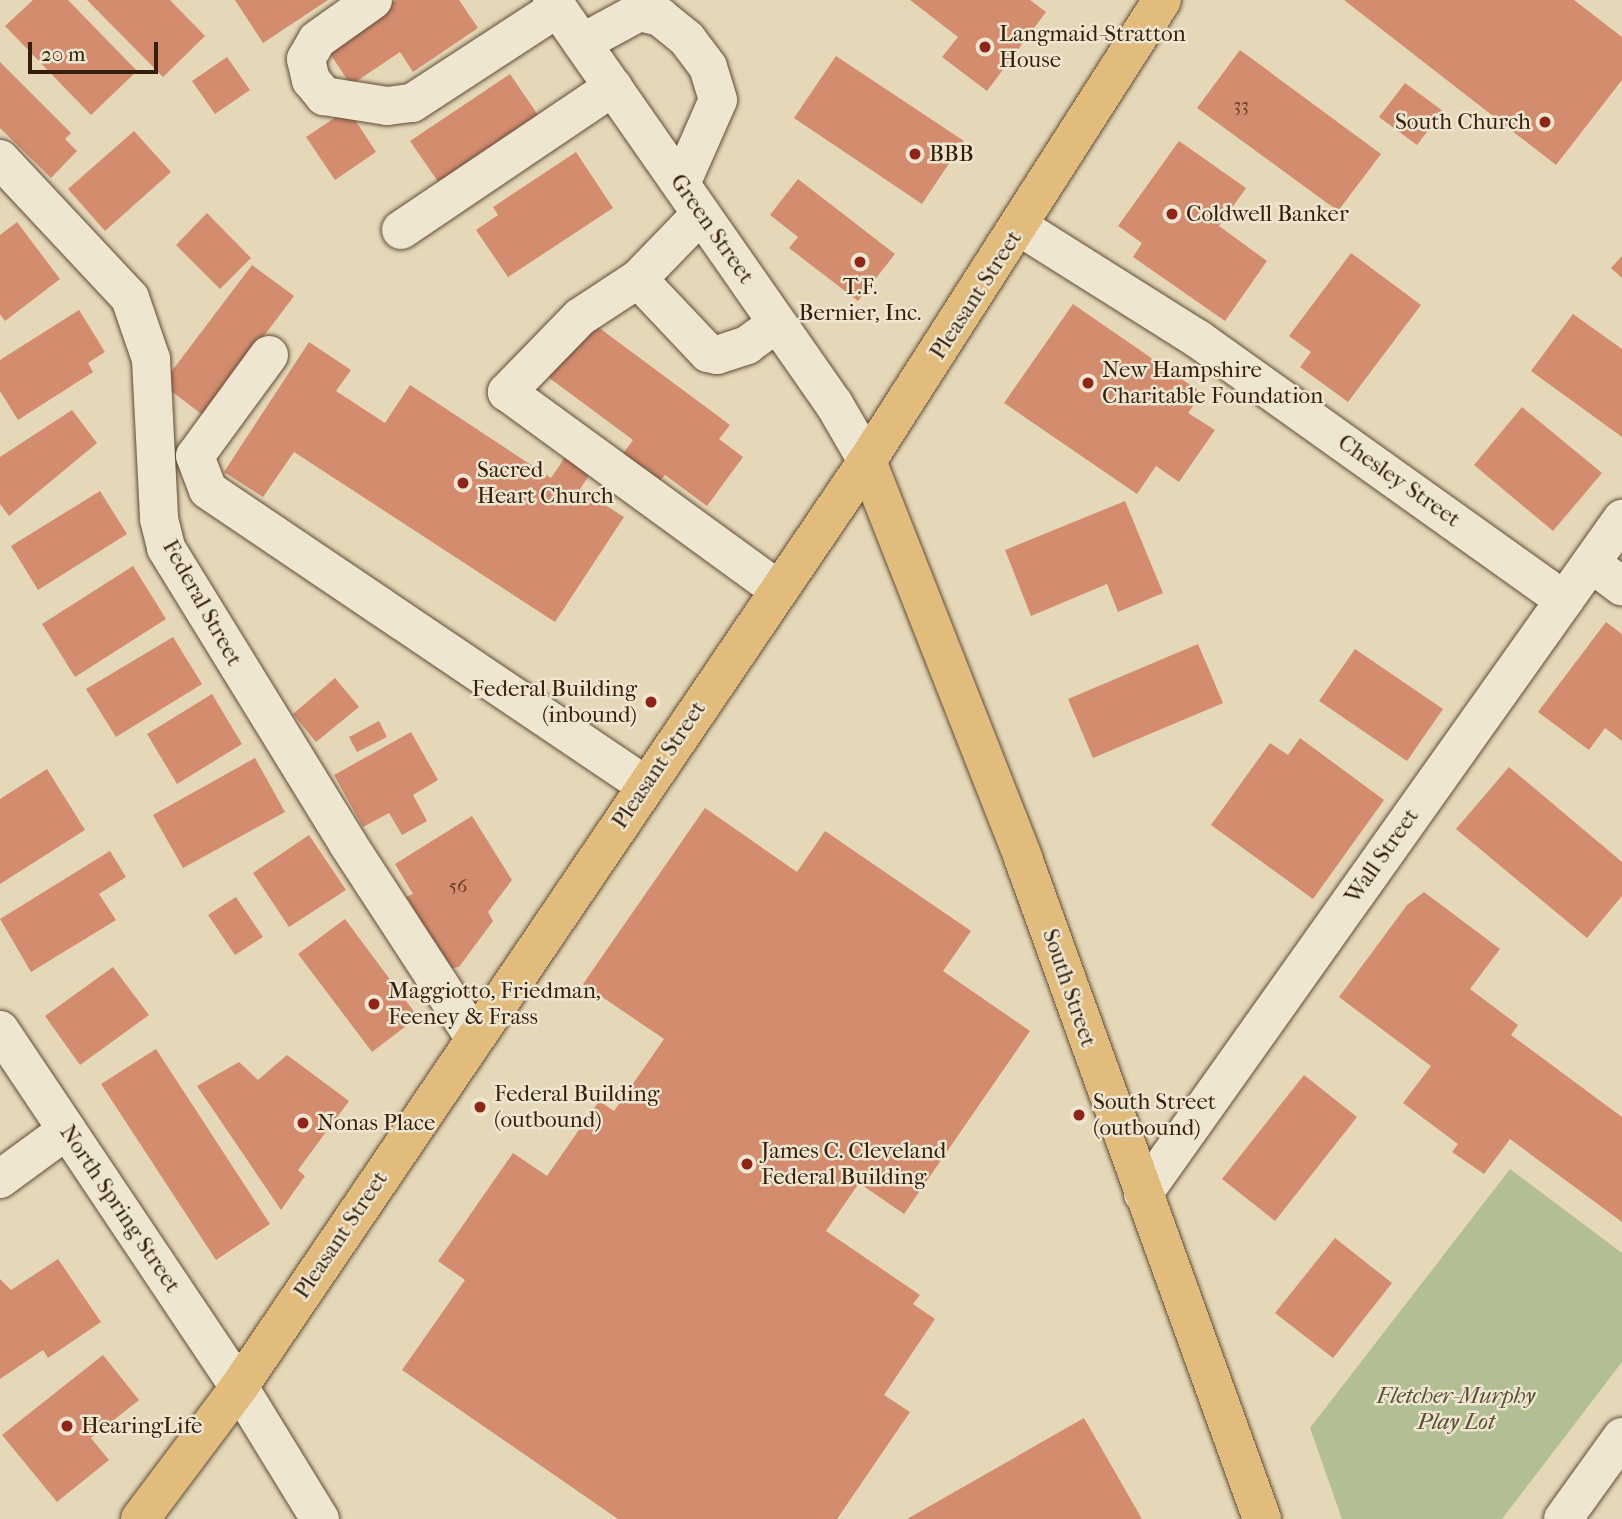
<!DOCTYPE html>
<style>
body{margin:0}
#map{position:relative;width:1622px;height:1519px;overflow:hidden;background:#e5d8b8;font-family:"IM FELL French Canon",serif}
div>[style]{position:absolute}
.green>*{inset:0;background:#b1bf92}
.building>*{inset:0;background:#d48c6f}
.roads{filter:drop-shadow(0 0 2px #614c36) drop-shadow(0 0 2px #614c36)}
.minor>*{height:38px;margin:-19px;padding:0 19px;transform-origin:19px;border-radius:19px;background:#eee6d1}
.major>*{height:38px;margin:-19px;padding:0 19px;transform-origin:19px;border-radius:19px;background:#e2bc7c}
.dots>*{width:19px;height:19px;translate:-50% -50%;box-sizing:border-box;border:4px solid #eee6d1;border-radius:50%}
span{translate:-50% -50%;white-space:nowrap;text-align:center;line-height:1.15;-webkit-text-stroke:5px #eee6d1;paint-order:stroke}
.number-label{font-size:19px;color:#5d3a23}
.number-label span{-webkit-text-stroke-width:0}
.poi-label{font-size:23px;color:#351e0a}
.left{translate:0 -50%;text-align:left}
.right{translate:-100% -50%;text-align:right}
.street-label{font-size:23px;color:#351e0a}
.park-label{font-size:23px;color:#5a4e33;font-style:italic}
.scale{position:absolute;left:28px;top:42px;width:130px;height:32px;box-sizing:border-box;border:4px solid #351e0a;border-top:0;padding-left:9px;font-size:21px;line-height:24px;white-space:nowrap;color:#351e0a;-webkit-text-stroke:5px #eee6d1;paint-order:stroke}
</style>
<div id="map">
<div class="green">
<div style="clip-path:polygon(1510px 1169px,1622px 1253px,1622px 1362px,1502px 1519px,1342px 1519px,1310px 1428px)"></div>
</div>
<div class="building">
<div style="clip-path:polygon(33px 0,68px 0,137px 71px,91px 115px,5px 26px)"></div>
<div style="clip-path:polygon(87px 0,170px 0,205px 36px,163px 77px)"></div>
<div style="clip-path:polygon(235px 0,328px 0,263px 43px)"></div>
<div style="clip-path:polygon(396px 0,459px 0,478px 28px,413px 72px,400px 52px,351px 85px,326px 48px)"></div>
<div style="clip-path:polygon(910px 0,1030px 0,1046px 12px,987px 91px,942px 57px,958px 37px)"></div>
<div style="clip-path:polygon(1344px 0,1574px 0,1622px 37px,1622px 80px,1556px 165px)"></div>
<div style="clip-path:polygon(1240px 50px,1381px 154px,1338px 211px,1197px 108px)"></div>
<div style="clip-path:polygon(836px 56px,964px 141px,922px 204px,794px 118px)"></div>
<div style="clip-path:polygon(227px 57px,250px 90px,215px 114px,192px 81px)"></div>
<div style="clip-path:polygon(0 62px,71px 133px,65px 139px,77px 151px,51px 178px,0 128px)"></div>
<div style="clip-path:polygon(510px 74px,540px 118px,441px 186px,410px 141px)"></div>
<div style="clip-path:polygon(1405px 83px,1443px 111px,1417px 145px,1379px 117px)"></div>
<div style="clip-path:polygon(348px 109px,376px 152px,335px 180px,306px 137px)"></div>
<div style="clip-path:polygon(134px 131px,171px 172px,105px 231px,68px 189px)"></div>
<div style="clip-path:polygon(1179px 141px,1246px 188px,1219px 226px,1267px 261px,1225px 321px,1133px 257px,1142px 243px,1118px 226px)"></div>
<div style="clip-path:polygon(576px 152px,613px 208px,508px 277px,476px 230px,498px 215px,493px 207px)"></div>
<div style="clip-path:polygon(798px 179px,895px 254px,858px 301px,789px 248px,798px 237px,770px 215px)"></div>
<div style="clip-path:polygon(207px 213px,251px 258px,220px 289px,176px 245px)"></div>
<div style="clip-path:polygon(17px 222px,60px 279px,5px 321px,0 314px,0 235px)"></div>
<div style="clip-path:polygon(1351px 253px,1421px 305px,1348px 402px,1300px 367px,1311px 352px,1289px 336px)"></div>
<div style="clip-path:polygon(1622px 256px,1622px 278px,1611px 268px)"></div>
<div style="clip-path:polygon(252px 265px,294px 296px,204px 416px,162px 384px)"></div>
<div style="clip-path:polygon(1073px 304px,1202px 393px,1188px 413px,1215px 430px,1179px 482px,1156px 466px,1137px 494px,1004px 403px)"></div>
<div style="clip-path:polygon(79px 310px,105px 352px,88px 363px,93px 372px,18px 420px,0 391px,0 360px)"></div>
<div style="clip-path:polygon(1573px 314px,1622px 349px,1622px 437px,1531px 371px)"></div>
<div style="clip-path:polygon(590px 321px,730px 425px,719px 439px,743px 457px,707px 506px,665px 475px,659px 482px,622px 455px,633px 440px,548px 377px)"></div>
<div style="clip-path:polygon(309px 342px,351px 370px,336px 391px,385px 423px,410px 385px,551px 478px,565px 457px,590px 474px,580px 489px,624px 517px,555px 622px,294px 452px,263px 497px,224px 472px)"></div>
<div style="clip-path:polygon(1522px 407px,1602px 473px,1553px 531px,1474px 465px)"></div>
<div style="clip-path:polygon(72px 410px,97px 443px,9px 516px,0 504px,0 457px)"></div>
<div style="clip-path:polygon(100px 491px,127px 534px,38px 590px,11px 546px)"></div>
<div style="clip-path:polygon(1125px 501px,1163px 593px,1118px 612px,1107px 584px,1031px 616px,1005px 550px)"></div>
<div style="clip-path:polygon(133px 566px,166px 619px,75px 677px,42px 624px)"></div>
<div style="clip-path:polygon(1606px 622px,1622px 634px,1622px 741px,1605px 728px,1589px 750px,1538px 712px)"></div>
<div style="clip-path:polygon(173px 637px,202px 684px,116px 737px,86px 689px)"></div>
<div style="clip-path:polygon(1198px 644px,1223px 703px,1093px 758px,1068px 699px)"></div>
<div style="clip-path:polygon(1355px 649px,1443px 709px,1407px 761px,1319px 701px)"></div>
<div style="clip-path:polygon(335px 678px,359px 707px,316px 742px,293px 714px)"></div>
<div style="clip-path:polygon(212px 694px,242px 744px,177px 784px,147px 734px)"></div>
<div style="clip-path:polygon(379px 721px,387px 737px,357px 752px,349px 737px)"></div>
<div style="clip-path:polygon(411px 732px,438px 780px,413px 795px,427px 821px,402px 835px,389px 813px,363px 827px,334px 775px)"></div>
<div style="clip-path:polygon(1300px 738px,1384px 800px,1313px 899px,1211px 825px,1270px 743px,1288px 755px)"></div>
<div style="clip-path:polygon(255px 758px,285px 812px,183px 868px,153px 815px)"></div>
<div style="clip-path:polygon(1509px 767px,1622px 862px,1622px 896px,1587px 938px,1456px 829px)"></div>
<div style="clip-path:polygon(47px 769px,85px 830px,0 884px,0 799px)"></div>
<div style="clip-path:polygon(705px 808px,797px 872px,825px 831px,971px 931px,943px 971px,1030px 1031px,904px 1214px,859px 1183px,826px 1231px,920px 1295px,913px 1304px,935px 1319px,884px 1395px,910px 1412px,837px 1519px,618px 1519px,402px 1370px,465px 1280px,438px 1261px,513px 1153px,547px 1176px,599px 1101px,614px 1111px,664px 1039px,583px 984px)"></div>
<div style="clip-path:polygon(472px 816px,512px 880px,488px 912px,493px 921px,459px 967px,451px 968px,406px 897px,413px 894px,395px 864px)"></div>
<div style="clip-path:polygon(309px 835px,346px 890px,289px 927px,253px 873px)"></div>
<div style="clip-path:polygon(110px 851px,126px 877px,99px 894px,116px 920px,31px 972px,0 919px)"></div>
<div style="clip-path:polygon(1424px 892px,1500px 949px,1470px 989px,1518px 1025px,1511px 1035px,1622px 1117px,1622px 1222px,1510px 1139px,1484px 1174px,1452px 1152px,1458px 1144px,1403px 1103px,1431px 1066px,1339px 997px,1407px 905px)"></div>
<div style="clip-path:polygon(236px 897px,263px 937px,235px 955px,208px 915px)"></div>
<div style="clip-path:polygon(345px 919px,418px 1017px,372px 1052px,298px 954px)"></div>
<div style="clip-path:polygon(113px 967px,149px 1015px,80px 1065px,45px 1016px)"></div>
<div style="clip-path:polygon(156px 1049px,270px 1224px,216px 1260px,101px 1084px)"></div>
<div style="clip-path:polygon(287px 1055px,349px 1101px,298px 1170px,305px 1176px,281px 1210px,197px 1086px,239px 1062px,258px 1080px)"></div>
<div style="clip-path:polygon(1304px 1075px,1357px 1117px,1275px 1221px,1222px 1179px)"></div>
<div style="clip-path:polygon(1335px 1238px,1392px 1283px,1333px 1358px,1275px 1313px)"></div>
<div style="clip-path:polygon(58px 1259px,101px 1322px,48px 1358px,43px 1350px,0 1379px,0 1279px,11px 1290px)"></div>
<div style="clip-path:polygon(103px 1355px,139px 1400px,91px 1438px,109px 1460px,57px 1502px,2px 1435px)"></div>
<div style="clip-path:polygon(1084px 1418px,1142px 1519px,907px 1519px)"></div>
</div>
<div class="roads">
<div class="minor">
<div style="left:373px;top:0;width:69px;rotate:144.5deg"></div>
<div style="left:317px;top:40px;width:22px;rotate:120deg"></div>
<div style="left:306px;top:59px;width:22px;rotate:77deg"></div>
<div style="left:311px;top:80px;width:21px;rotate:51deg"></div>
<div style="left:324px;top:96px;width:64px;rotate:9deg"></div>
<div style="left:387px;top:106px;width:25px;rotate:-7deg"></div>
<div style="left:412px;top:103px;width:174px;rotate:-33.1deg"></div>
<div style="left:552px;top:0;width:493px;rotate:55.1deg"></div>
<div style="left:834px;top:404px;width:66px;rotate:59.9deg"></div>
<div style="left:582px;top:43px;width:65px;rotate:-28.5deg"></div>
<div style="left:639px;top:12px;width:22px;rotate:13deg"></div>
<div style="left:660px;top:17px;width:35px;rotate:39deg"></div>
<div style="left:687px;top:39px;width:35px;rotate:53deg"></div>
<div style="left:708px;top:67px;width:34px;rotate:73deg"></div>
<div style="left:718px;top:100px;width:92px;rotate:113.8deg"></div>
<div style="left:0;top:159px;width:190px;rotate:46.9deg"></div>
<div style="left:130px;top:298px;width:65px;rotate:71deg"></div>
<div style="left:151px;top:359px;width:160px;rotate:87.1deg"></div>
<div style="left:159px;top:519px;width:30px;rotate:76deg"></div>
<div style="left:166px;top:548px;width:347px;rotate:58.4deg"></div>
<div style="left:348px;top:844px;width:229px;rotate:56.9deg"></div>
<div style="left:701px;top:214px;width:91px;rotate:134.1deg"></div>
<div style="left:638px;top:279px;width:69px;rotate:146.8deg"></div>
<div style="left:580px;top:317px;width:105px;rotate:134.2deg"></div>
<div style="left:507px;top:392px;width:336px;rotate:36.1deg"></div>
<div style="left:1020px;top:227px;width:210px;rotate:32.2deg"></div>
<div style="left:1198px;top:339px;width:450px;rotate:35.5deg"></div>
<div style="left:401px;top:230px;width:256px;rotate:-34deg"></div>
<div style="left:638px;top:279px;width:102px;rotate:46.6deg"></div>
<div style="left:708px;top:353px;width:9px;rotate:13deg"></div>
<div style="left:717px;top:355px;width:32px;rotate:-18deg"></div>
<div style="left:747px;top:345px;width:37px;rotate:-36deg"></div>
<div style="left:269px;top:355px;width:125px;rotate:126.2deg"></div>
<div style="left:195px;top:456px;width:36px;rotate:69deg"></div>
<div style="left:208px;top:490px;width:527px;rotate:34.02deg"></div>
<div style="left:1591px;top:563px;width:39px;rotate:37deg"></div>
<div style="left:0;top:1030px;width:430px;rotate:56.2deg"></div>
<div style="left:239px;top:1387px;width:155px;rotate:58.5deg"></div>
<div style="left:0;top:1179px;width:83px;rotate:-36.2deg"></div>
<div style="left:1143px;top:1194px;width:828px;rotate:-54.64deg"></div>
<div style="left:1563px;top:1519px;width:101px;rotate:-54.3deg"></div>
</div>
<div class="major">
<div style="left:867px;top:461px;width:427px;rotate:68.5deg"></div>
<div style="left:1023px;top:858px;width:703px;rotate:70.12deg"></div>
<div style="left:140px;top:1519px;width:165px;rotate:-53.1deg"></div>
<div style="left:239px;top:1387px;width:1119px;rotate:-55.86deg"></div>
<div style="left:867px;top:461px;width:547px;rotate:-57.38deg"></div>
</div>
</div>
<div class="dots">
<div style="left:985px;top:47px;background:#8f2418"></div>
<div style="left:1545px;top:122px;background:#8f2418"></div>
<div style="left:915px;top:154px;background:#8f2418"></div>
<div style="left:1172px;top:214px;background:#8f2418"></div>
<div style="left:860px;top:262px;background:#8f2418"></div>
<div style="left:1088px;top:383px;background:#8f2418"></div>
<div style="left:463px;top:483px;background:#8f2418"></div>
<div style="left:651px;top:702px;background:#8f2418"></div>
<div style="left:374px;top:1004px;background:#8f2418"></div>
<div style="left:480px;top:1107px;background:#8f2418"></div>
<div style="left:1079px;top:1115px;background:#8f2418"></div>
<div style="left:303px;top:1123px;background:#8f2418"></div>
<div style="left:747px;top:1164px;background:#8f2418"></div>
<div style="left:67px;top:1426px;background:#8f2418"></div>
</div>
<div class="number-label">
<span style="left:1241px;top:106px">33</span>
<span style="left:458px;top:887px">56</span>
</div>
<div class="poi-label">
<span class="left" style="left:999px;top:47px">Langmaid-Stratton<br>House</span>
<span class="right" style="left:1531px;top:122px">South Church</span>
<span class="left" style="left:929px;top:154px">BBB</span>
<span class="left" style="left:1186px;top:214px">Coldwell Banker</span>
<span style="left:860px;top:300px">T.F.<br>Bernier, Inc.</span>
<span class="left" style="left:1102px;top:383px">New Hampshire<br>Charitable Foundation</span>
<span class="left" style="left:477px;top:483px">Sacred<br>Heart Church</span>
<span class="right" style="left:637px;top:702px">Federal Building<br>(inbound)</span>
<span class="left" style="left:388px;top:1004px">Maggiotto, Friedman,<br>Feeney &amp; Frass</span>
<span class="left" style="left:494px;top:1107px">Federal Building<br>(outbound)</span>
<span class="left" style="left:1093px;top:1115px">South Street<br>(outbound)</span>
<span class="left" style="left:317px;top:1123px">Nonas Place</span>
<span class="left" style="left:761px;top:1164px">James C. Cleveland<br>Federal Building</span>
<span class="left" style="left:81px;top:1426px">HearingLife</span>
</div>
<div class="street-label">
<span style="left:712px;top:229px;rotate:55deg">Green Street</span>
<span style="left:976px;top:295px;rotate:-57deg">Pleasant Street</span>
<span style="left:1399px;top:481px;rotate:35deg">Chesley Street</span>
<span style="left:202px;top:603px;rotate:61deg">Federal Street</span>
<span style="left:659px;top:765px;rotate:-56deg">Pleasant Street</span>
<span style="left:1382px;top:856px;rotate:-55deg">Wall Street</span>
<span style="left:1069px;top:988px;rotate:71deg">South Street</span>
<span style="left:120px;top:1209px;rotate:56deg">North Spring Street</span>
<span style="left:341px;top:1235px;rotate:-56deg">Pleasant Street</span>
</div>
<div class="park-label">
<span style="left:1456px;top:1409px">Fletcher-Murphy<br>Play Lot</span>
</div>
<div class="scale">20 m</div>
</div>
